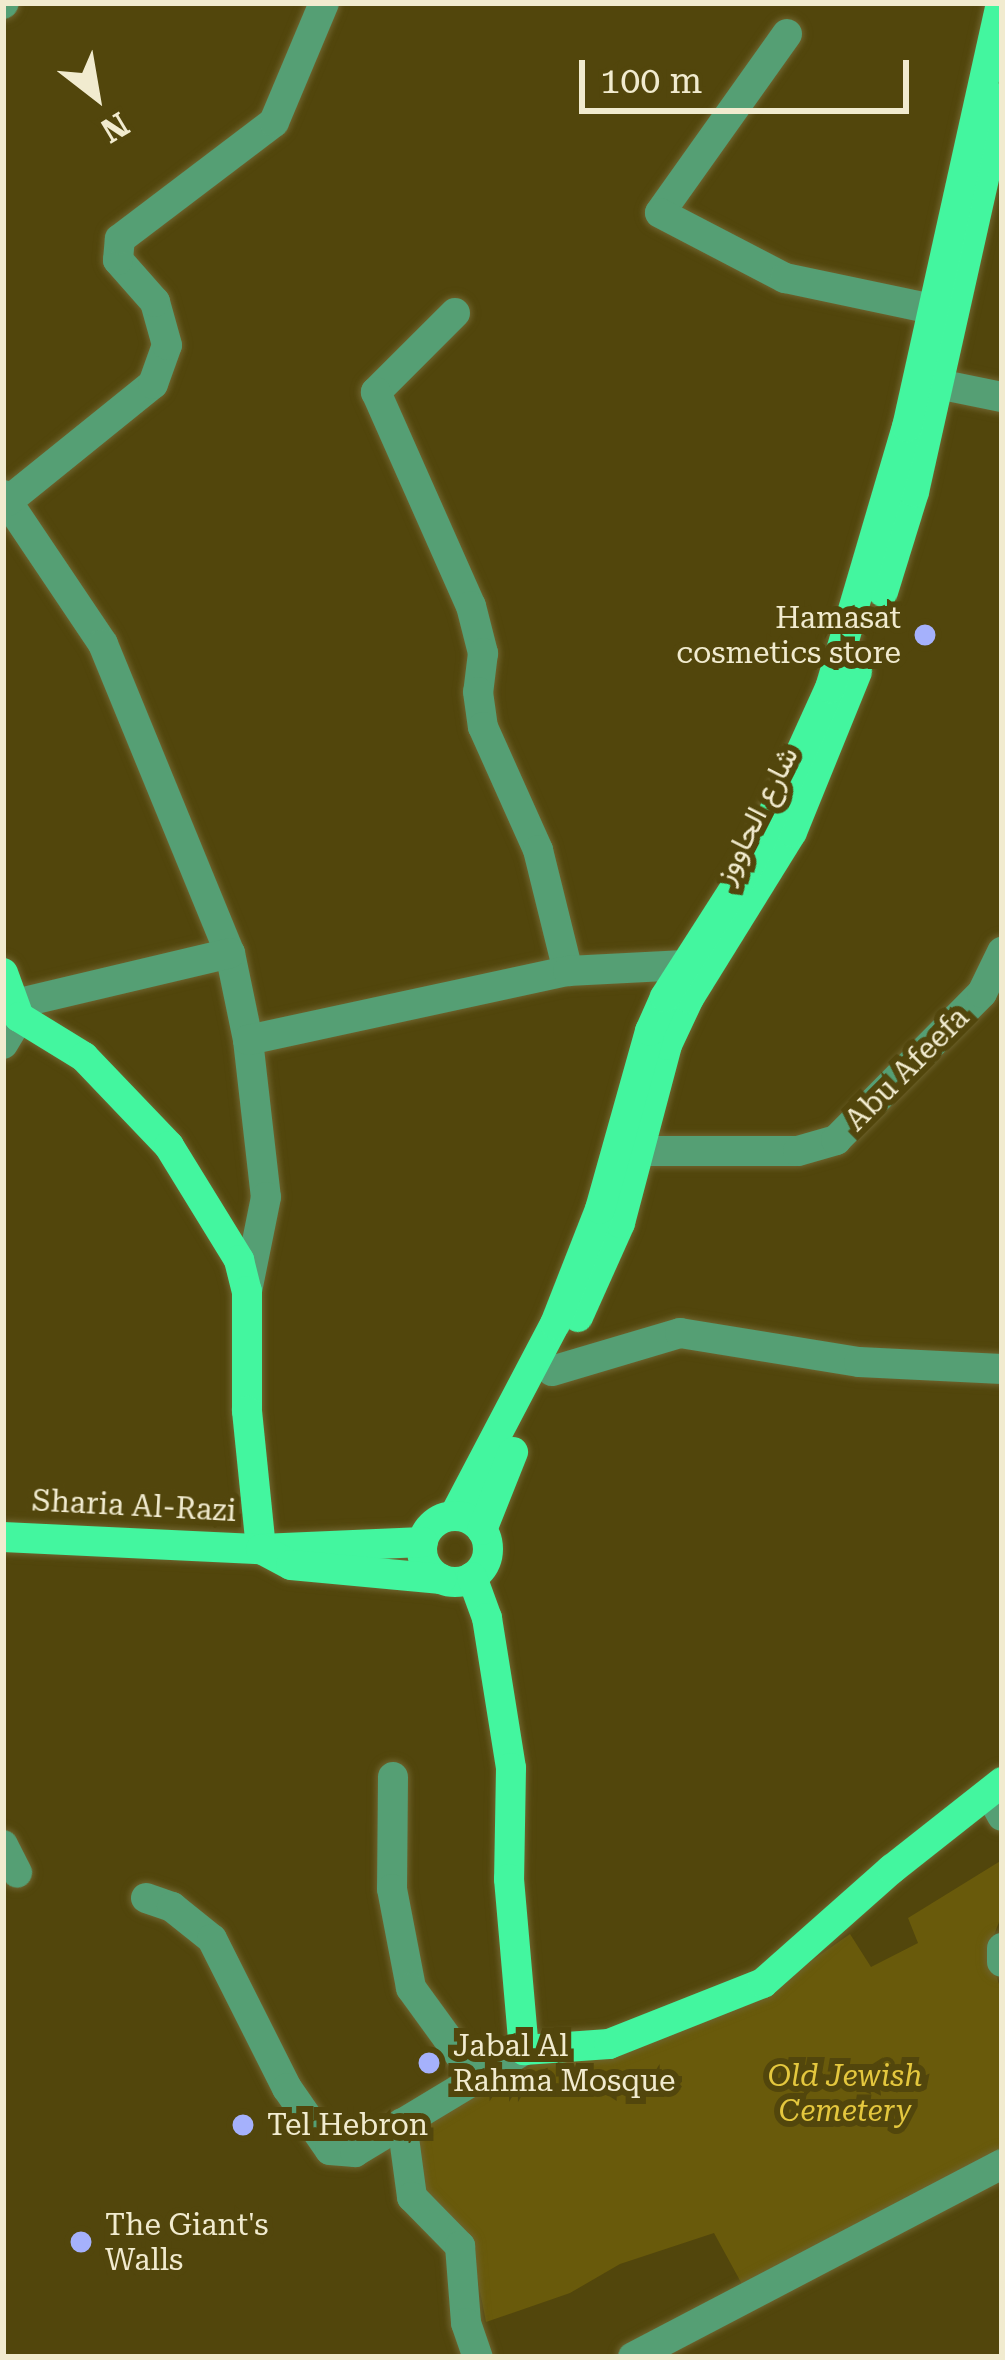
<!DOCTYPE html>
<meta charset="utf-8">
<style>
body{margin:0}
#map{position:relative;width:1005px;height:2360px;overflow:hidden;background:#52460c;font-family:"Roboto Serif",Vazirmatn,serif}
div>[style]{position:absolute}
.green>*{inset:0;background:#695a0b}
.roads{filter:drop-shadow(0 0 3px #6f642f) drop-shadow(0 0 3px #6f642f)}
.minor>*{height:30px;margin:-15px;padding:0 15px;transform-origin:15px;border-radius:15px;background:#559f74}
.major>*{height:30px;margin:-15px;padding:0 15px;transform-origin:15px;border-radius:15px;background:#43f69f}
.major>.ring{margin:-15px;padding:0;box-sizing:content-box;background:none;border:30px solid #43f69f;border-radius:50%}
.dots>*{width:33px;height:33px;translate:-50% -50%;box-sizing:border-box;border:6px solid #52460c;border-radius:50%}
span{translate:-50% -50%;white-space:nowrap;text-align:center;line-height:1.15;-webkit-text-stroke:12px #52460c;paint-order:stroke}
.poi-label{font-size:30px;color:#f1ebcf}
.right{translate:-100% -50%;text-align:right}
.left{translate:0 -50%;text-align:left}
.street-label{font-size:30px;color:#f1ebcf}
.park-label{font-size:30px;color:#e4c73e;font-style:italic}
.frame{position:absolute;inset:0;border:6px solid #f1ebcf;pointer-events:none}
.north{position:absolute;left:36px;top:36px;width:120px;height:120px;-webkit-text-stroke:9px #52460c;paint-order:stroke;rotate:149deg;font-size:33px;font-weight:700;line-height:48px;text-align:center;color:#f1ebcf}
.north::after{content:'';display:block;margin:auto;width:42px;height:54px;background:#f1ebcf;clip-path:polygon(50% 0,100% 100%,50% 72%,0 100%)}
.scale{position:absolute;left:579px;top:60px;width:330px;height:54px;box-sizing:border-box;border:6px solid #f1ebcf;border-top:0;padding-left:15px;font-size:36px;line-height:42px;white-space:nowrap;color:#f1ebcf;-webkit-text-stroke:9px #52460c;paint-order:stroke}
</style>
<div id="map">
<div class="green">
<div style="clip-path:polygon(1002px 1860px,1002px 1914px,988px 1951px,1002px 1993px,1002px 2156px,743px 2286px,714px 2233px,620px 2264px,570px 2293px,486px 2322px,476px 2271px,421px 2192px,418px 2127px,539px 2062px,624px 2051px,748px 2005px,850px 1934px,871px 1967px,918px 1943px,908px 1918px)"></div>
</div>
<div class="roads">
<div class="minor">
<div style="left:3px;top:4px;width:1px;rotate:-45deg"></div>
<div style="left:787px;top:34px;width:219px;rotate:125.4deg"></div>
<div style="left:660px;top:213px;width:141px;rotate:27.5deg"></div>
<div style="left:785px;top:278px;width:150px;rotate:11.9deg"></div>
<div style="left:455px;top:313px;width:112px;rotate:135deg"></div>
<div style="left:376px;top:392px;width:234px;rotate:66.1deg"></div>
<div style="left:471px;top:606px;width:49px;rotate:75.7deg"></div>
<div style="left:483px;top:653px;width:39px;rotate:97deg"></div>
<div style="left:478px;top:692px;width:35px;rotate:82deg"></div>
<div style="left:483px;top:727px;width:135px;rotate:65.9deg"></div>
<div style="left:538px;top:850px;width:125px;rotate:76.1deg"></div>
<div style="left:938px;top:384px;width:65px;rotate:11.5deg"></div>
<div style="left:3px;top:495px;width:179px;rotate:56.1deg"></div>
<div style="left:103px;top:644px;width:334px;rotate:67.7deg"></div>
<div style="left:230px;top:953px;width:89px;rotate:78.3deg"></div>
<div style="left:248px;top:1040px;width:158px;rotate:83.5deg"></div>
<div style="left:266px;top:1197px;width:96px;rotate:101.4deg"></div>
<div style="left:8px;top:501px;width:186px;rotate:-38.9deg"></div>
<div style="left:153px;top:384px;width:41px;rotate:-70.3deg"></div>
<div style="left:167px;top:345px;width:45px;rotate:-105.6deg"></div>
<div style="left:155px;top:302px;width:56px;rotate:-131.4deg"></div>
<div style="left:118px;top:260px;width:21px;rotate:-85deg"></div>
<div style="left:120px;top:239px;width:193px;rotate:-37.2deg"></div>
<div style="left:274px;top:122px;width:129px;rotate:-67.2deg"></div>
<div style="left:15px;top:1004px;width:221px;rotate:-13.3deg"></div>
<div style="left:248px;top:1040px;width:327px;rotate:-12.2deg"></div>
<div style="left:568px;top:971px;width:117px;rotate:-2.9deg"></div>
<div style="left:3px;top:1044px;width:31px;rotate:-59deg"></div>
<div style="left:642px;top:1151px;width:156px"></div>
<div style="left:798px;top:1151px;width:40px;rotate:-16deg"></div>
<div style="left:836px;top:1140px;width:207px;rotate:-45.2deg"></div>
<div style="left:982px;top:993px;width:46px;rotate:-64deg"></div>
<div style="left:552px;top:1371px;width:134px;rotate:-16.5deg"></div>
<div style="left:680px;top:1333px;width:181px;rotate:9.2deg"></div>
<div style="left:859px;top:1362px;width:143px;rotate:2.8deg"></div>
<div style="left:393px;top:1777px;width:112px;rotate:90.5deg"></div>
<div style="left:392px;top:1889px;width:101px;rotate:79.1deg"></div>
<div style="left:411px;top:1988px;width:109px;rotate:54deg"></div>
<div style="left:990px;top:1794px;width:25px;rotate:61deg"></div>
<div style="left:3px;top:1845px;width:31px;rotate:63deg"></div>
<div style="left:146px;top:1898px;width:28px;rotate:19deg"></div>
<div style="left:172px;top:1907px;width:51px;rotate:38.7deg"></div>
<div style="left:212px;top:1939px;width:167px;rotate:63.3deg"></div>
<div style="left:287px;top:2088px;width:75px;rotate:55.3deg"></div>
<div style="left:330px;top:2150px;width:25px;rotate:5deg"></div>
<div style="left:355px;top:2152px;width:197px;rotate:-31.1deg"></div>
<div style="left:1002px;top:1948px;width:14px;rotate:90deg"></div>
<div style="left:402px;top:2123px;width:75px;rotate:82.3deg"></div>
<div style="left:412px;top:2197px;width:69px;rotate:45.6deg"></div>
<div style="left:460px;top:2246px;width:77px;rotate:85.5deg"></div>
<div style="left:466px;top:2323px;width:36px;rotate:71deg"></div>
<div style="left:633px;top:2357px;width:416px;rotate:-27.6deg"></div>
</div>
<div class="major">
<div style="left:883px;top:592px;width:105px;rotate:-72.8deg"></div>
<div style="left:914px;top:492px;width:404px;rotate:-77.4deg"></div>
<div style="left:3px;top:973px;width:47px;rotate:70deg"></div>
<div style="left:19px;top:1017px;width:76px;rotate:31.6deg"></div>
<div style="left:84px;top:1057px;width:123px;rotate:46.3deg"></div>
<div style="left:169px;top:1146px;width:134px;rotate:58.4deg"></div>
<div style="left:239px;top:1260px;width:32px;rotate:76deg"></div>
<div style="left:247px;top:1291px;width:120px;rotate:90deg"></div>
<div style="left:247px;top:1411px;width:139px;rotate:84.2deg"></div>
<div style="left:578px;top:1317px;width:103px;rotate:-65.9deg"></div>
<div style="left:620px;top:1223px;width:184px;rotate:-75.2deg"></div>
<div style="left:667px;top:1045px;width:52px;rotate:-64.9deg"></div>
<div style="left:689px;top:998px;width:195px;rotate:-58.2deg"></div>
<div style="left:792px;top:832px;width:173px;rotate:-67.9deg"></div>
<div style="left:454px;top:1516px;width:217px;rotate:-62.3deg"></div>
<div style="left:555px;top:1324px;width:123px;rotate:-68.6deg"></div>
<div style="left:600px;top:1209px;width:185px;rotate:-74.3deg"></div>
<div style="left:650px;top:1031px;width:37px;rotate:-66deg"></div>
<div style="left:665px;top:997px;width:158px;rotate:-57.4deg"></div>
<div style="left:750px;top:864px;width:193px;rotate:-65.6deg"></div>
<div style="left:830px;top:688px;width:272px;rotate:-73.6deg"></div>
<div style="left:907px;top:427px;width:434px;rotate:-77.5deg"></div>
<div class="ring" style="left:422px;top:1516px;width:36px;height:36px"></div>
<div style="left:482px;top:1530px;width:84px;rotate:-68.3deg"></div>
<div style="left:3px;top:1537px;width:258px;rotate:2.7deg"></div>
<div style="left:261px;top:1549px;width:162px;rotate:-2.5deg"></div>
<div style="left:261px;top:1549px;width:34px;rotate:28deg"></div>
<div style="left:291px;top:1565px;width:151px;rotate:5.3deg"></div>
<div style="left:472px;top:1577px;width:44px;rotate:69.9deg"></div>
<div style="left:487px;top:1618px;width:152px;rotate:80.9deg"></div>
<div style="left:511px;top:1768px;width:111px;rotate:91deg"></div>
<div style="left:509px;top:1879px;width:172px;rotate:85deg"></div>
<div style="left:524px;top:2050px;width:85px;rotate:-4deg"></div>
<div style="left:609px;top:2044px;width:166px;rotate:-21.6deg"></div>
<div style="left:763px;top:1983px;width:172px;rotate:-41.5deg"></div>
<div style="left:892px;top:1869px;width:140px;rotate:-38.3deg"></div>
</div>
</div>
<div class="dots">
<div style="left:925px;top:635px;background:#a5b1fc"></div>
<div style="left:429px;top:2063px;background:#a5b1fc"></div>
<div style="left:243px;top:2125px;background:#a5b1fc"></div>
<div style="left:81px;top:2242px;background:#a5b1fc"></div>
</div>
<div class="poi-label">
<span class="right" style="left:901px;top:635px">Hamasat<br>cosmetics store</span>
<span class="left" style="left:453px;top:2063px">Jabal Al<br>Rahma Mosque</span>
<span class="left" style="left:267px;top:2125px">Tel Hebron</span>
<span class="left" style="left:105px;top:2242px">The Giant's<br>Walls</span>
</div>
<div class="street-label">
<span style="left:756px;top:815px;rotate:-63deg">شارع الحاووز</span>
<span style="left:907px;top:1069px;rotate:-45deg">Abu Afeefa</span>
<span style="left:134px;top:1506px;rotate:3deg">Sharia Al-Razi</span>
</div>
<div class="park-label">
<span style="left:845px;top:2093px">Old Jewish<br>Cemetery</span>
</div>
<div class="frame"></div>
<div class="north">N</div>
<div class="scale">100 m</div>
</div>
